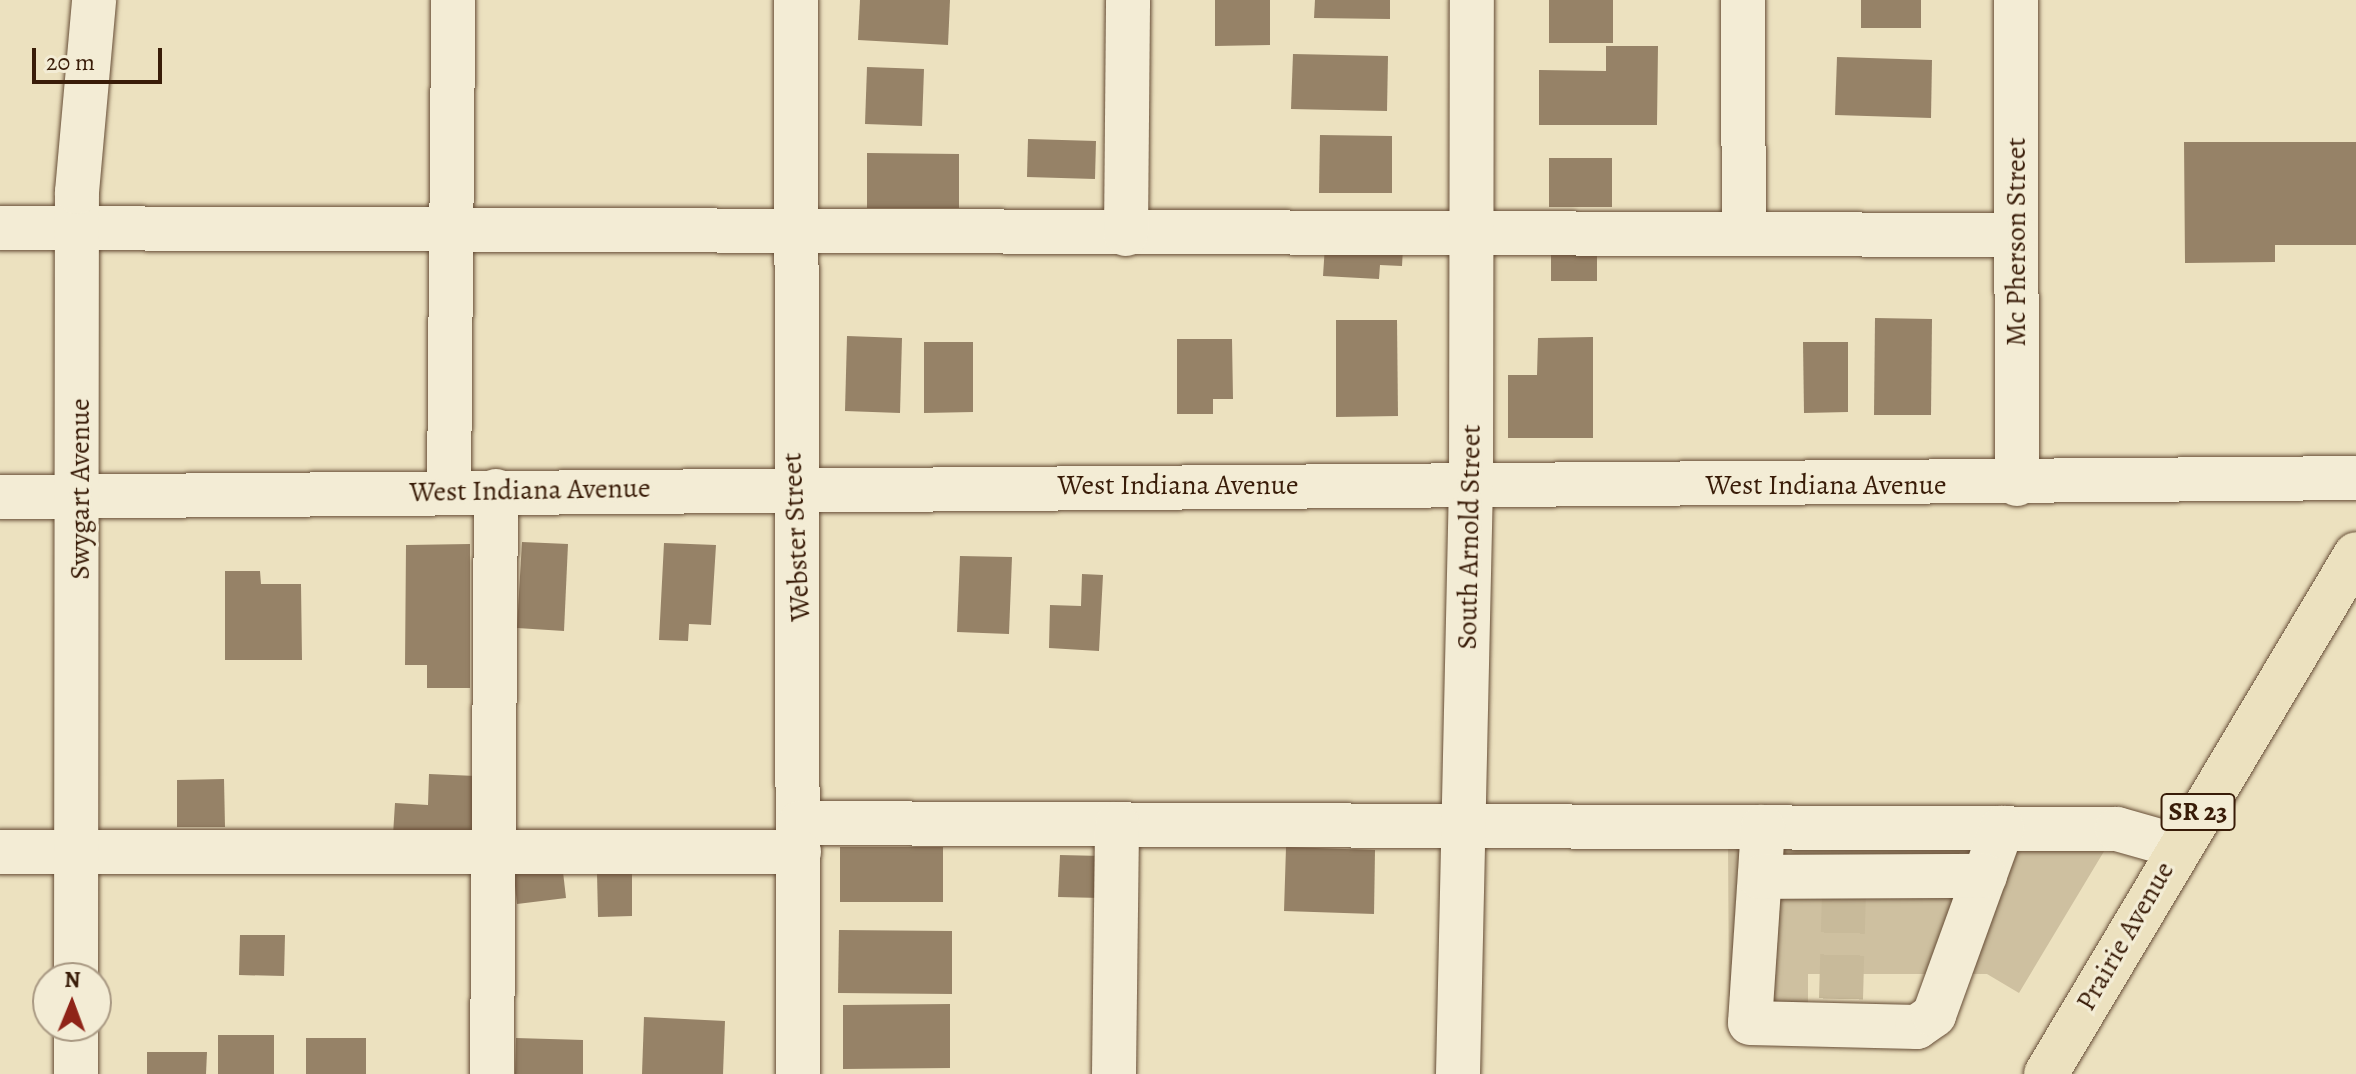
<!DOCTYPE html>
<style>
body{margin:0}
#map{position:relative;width:2356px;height:1074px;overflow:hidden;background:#ece1bf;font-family:Alegreya,serif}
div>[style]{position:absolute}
.green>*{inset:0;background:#cec0a0}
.building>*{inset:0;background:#968267}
.minor-tunnel>*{height:44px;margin-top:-22px;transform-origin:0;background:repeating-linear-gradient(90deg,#c8ba9a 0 44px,transparent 0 66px)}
.roads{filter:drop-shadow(0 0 2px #664d36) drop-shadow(0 0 2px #664d36)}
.minor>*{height:44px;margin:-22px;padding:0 22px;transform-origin:22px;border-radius:22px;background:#f3ecd5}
.major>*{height:44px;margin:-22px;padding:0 22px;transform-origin:22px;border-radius:22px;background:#ece1bf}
span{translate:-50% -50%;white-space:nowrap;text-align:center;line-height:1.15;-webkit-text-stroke:6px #f3ecd5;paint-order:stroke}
.shield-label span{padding:2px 6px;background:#f3ecd5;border:2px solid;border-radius:6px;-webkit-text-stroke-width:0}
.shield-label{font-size:26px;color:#391c08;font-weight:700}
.street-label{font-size:28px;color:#391c08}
.north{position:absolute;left:32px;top:962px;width:80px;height:80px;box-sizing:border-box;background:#f3ecd5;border:2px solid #a99983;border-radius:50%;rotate:1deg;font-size:22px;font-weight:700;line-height:32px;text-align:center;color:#391c08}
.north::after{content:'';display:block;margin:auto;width:28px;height:36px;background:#8f2418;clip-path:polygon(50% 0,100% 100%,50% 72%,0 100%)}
.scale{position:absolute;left:32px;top:48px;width:130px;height:36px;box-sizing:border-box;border:4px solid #391c08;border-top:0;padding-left:10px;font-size:24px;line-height:28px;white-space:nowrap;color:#391c08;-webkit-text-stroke:6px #f3ecd5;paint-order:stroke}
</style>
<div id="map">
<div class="green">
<div style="clip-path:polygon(1728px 842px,2109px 843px,2019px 993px,1987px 974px,1808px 974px,1808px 1007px,1729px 1007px)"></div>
</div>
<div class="building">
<div style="clip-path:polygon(860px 0,950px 0,948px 45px,858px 40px)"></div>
<div style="clip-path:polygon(1215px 0,1270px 0,1270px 45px,1215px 46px)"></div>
<div style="clip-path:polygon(1315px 0,1390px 0,1390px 19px,1314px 18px)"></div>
<div style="clip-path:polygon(1549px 0,1613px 0,1613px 43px,1549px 43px)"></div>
<div style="clip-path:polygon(1861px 0,1921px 0,1921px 28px,1861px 28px)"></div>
<div style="clip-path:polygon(1606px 46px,1658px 46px,1657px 125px,1539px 125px,1539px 70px,1606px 71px)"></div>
<div style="clip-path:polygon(1293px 54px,1388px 56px,1387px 111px,1291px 109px)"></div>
<div style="clip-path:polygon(1837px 57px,1932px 60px,1931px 118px,1835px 115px)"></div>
<div style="clip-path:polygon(867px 67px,924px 69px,922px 126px,865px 124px)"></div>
<div style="clip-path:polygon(1320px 135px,1392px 136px,1392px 193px,1319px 193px)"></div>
<div style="clip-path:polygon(1028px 139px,1096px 141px,1095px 179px,1027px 177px)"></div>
<div style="clip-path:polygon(2184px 142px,2356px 142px,2356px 245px,2275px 245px,2275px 262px,2185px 263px)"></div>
<div style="clip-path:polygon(867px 153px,959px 154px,959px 208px,867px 208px)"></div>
<div style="clip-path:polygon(1549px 158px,1612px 158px,1612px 207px,1549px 207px)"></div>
<div style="clip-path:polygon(1325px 245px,1403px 248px,1402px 266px,1380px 265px,1379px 279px,1323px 276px)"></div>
<div style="clip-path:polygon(1551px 247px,1597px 247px,1597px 281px,1551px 281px)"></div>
<div style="clip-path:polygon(1875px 318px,1932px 319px,1931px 415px,1874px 415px)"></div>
<div style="clip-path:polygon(1336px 320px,1397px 320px,1398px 416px,1336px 417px)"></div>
<div style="clip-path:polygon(847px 336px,902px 338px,900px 413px,845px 411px)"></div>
<div style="clip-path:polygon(1593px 337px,1593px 438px,1508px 438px,1508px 375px,1537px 375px,1538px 338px)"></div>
<div style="clip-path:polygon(1177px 339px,1232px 339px,1233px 399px,1213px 399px,1213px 414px,1177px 414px)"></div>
<div style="clip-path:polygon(924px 342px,973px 342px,973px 412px,924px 413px)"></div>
<div style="clip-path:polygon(1803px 342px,1848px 342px,1848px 412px,1804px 413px)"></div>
<div style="clip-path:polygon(522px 542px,568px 544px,564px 631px,517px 628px)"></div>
<div style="clip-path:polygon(664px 543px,716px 545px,711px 625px,689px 624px,688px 641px,659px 640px)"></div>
<div style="clip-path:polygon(470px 544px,470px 688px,427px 688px,427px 665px,405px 665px,406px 545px)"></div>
<div style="clip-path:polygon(960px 556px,1012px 557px,1009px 634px,957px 632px)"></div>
<div style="clip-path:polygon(225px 571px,260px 571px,261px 584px,301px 584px,302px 660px,225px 660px)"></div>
<div style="clip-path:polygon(1082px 574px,1103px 575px,1099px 651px,1049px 648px,1050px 605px,1081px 606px)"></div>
<div style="clip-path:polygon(429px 774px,476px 776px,473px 839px,393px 835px,395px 803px,428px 805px)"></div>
<div style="clip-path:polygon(224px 779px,225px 827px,177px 827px,177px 780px)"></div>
<div style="clip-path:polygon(840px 847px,943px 847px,943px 902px,840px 902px)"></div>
<div style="clip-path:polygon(1286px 847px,1375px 850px,1374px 914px,1284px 911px)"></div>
<div style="clip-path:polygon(1060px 855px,1102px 856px,1101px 898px,1058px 897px)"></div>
<div style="clip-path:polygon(562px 863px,566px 898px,517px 904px,513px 868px)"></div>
<div style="clip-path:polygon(632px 872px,632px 916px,598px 917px,597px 873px)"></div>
<div style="clip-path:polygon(839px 930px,952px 931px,952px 994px,838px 993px)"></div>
<div style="clip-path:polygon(240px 935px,285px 935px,284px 976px,239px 975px)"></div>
<div style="clip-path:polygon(950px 1004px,950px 1068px,843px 1069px,843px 1005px)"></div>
<div style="clip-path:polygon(644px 1017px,725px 1021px,723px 1074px,642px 1074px)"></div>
<div style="clip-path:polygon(218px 1035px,274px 1035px,274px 1074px,218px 1074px)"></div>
<div style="clip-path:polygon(306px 1038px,366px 1038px,366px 1074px,306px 1074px)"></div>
<div style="clip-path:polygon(516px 1038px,583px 1040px,583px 1074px,515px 1074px)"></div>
<div style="clip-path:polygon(147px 1052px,207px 1052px,206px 1074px,147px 1074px)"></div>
</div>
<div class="minor-tunnel">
<div style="left:1841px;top:999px;width:106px;rotate:-88.4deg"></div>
</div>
<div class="roads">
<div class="minor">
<div style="left:796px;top:0;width:1074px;rotate:89.89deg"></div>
<div style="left:1743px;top:0;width:231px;rotate:89.8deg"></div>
<div style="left:2016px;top:0;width:484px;rotate:89.9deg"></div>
<div style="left:0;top:228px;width:2015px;rotate:0.2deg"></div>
<div style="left:1126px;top:234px;width:234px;rotate:-89.5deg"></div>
<div style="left:449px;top:491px;width:491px;rotate:-89.5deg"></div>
<div style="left:0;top:497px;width:2356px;rotate:-0.46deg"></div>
<div style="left:800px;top:823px;width:1317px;rotate:0.26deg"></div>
<div style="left:2117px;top:829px;width:62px;rotate:15.8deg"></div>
<div style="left:1763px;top:827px;width:196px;rotate:93.8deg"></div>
<div style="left:1750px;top:1023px;width:167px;rotate:1.4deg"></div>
<div style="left:1917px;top:1027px;width:21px;rotate:-35deg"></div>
<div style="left:1934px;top:1015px;width:199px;rotate:-70deg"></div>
<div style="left:0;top:852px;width:799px"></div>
<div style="left:1760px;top:877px;width:225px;rotate:-0.3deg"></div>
<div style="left:76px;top:978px;width:786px;rotate:-89.93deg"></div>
<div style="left:77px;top:192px;width:193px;rotate:-84.9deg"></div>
<div style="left:76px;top:1074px;width:48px;rotate:-90deg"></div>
<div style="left:492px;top:1074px;width:583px;rotate:-89.61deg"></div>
<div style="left:1114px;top:1074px;width:250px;rotate:-89.3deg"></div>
<div style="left:1458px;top:1074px;width:589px;rotate:-88.74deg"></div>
<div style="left:1471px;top:485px;width:485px;rotate:-89.9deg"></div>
</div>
<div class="major">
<div style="left:2046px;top:1074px;width:605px;rotate:-59.2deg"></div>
</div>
</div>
<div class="shield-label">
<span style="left:2198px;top:812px">SR 23</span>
</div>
<div class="street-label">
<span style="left:2016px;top:242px;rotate:-90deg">Mc Pherson Street</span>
<span style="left:1178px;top:485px">West Indiana Avenue</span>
<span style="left:1826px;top:485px">West Indiana Avenue</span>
<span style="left:80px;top:489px;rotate:-90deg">Swygart Avenue</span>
<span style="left:530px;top:490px;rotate:-1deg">West Indiana Avenue</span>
<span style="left:796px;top:537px;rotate:-93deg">Webster Street</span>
<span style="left:1469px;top:537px;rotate:-89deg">South Arnold Street</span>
<span style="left:2125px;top:936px;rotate:-60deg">Prairie Avenue</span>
</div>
<div class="north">N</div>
<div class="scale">20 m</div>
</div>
